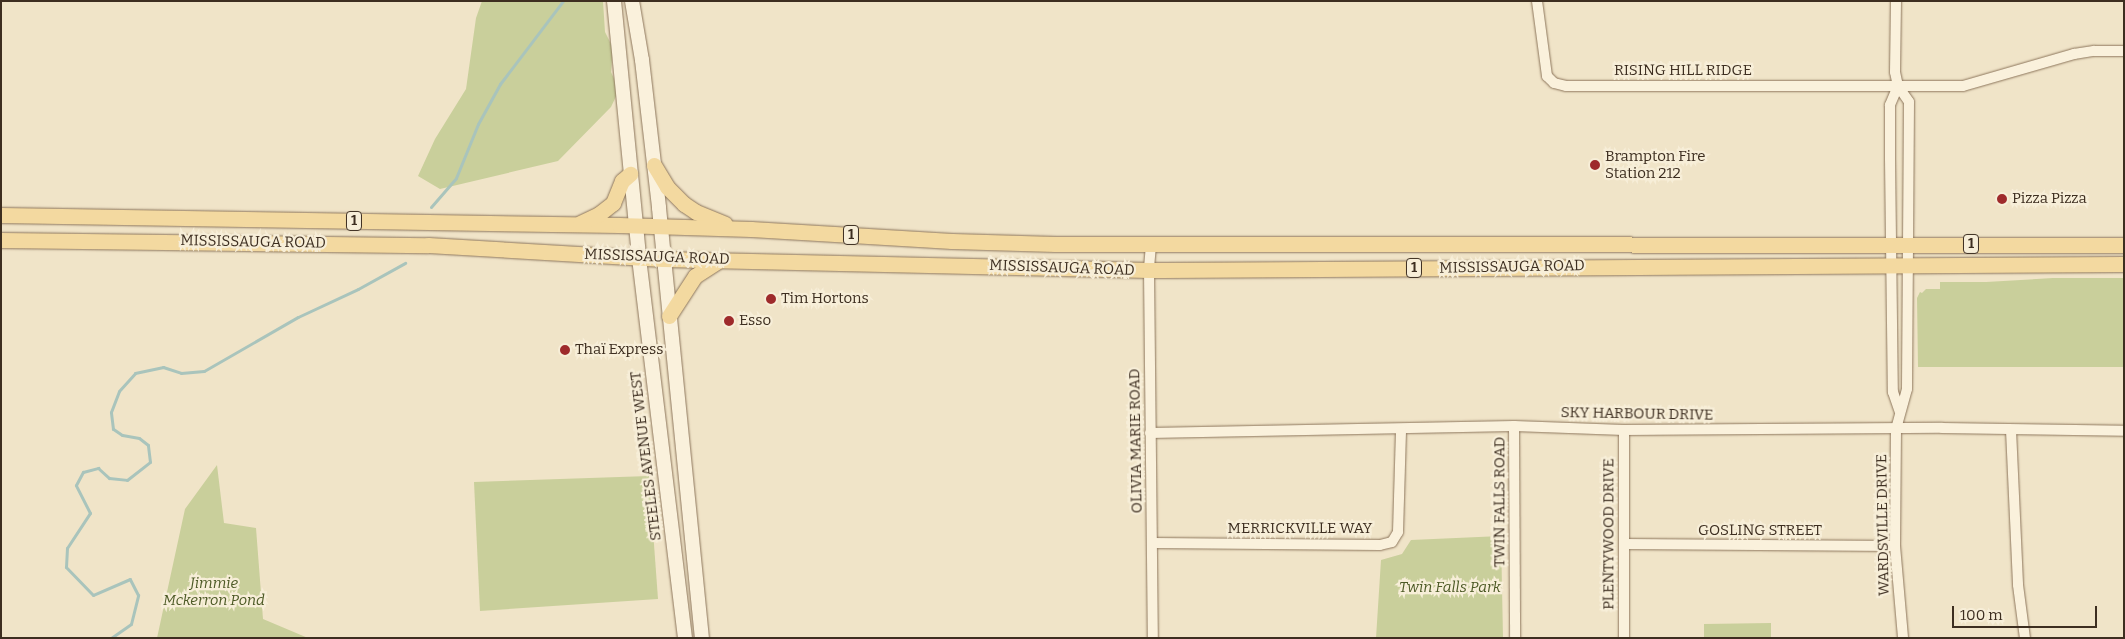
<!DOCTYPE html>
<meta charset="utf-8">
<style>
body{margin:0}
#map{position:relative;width:2125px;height:639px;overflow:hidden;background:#f0e4c8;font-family:Bitter,serif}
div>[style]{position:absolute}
.green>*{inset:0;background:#c9cf9b}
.stream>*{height:3px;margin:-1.5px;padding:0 1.5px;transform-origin:1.5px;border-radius:1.5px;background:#a9c4bc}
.roads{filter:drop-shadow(0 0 1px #8d765c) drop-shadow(0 0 1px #8d765c)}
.street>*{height:10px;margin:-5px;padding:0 5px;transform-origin:5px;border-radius:5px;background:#faf1dc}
.secondary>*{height:14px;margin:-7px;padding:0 7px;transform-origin:7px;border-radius:7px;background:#faf1dc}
.primary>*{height:15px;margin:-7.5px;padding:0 7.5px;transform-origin:7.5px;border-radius:7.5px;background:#f3d9a0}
.dots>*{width:14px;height:14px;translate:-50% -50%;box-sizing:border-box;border:2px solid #f7eed8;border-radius:50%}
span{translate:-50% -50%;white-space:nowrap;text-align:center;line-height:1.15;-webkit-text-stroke:4.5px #f7eed8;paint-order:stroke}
.shield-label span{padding:1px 4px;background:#f7eed8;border:1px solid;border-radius:4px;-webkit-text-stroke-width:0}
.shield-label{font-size:14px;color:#3d2e20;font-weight:700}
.street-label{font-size:15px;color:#3d2e20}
.poi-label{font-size:15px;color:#3d2e20}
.left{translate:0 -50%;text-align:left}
.park-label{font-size:15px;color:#4d5a26;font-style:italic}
.frame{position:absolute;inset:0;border:2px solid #3d2e20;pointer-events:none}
.scale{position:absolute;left:1952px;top:606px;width:145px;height:22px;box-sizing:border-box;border:2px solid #3d2e20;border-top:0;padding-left:6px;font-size:15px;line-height:18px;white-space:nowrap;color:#3d2e20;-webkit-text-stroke:4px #f7eed8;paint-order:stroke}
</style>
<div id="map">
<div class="green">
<div style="clip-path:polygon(482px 1px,603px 1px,605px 32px,613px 48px,611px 72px,619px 90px,611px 107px,558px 161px,440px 189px,418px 176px,435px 139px,466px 89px,476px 18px)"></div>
<div style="clip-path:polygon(2053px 278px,2124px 278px,2124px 367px,1918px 367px,1917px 298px,1920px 292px,1922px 293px,1926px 289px,1940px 289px,1940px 282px,1986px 282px)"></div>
<div style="clip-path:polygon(217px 465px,224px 523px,256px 528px,263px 619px,308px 638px,157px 638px,185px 509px)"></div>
<div style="clip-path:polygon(649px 476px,658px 599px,480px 611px,474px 482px)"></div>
<div style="clip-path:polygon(1501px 536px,1503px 638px,1376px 638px,1381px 560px,1402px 554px,1411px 540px)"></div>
<div style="clip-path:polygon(1771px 623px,1771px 638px,1704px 638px,1704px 624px)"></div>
</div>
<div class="stream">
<div style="left:431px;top:207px;width:38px;rotate:-49deg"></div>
<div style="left:456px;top:178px;width:58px;rotate:-67.8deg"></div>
<div style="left:478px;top:124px;width:46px;rotate:-61.2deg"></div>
<div style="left:500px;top:84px;width:104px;rotate:-52.8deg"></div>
<div style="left:111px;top:638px;width:24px;rotate:-35deg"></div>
<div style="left:131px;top:624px;width:30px;rotate:-76deg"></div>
<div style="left:138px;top:595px;width:18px;rotate:-117deg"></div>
<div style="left:130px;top:579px;width:40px;rotate:156.6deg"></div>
<div style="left:93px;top:595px;width:39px;rotate:-134deg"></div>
<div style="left:66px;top:567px;width:19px;rotate:-87deg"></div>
<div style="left:67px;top:548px;width:42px;rotate:-56.7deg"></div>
<div style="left:90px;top:513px;width:31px;rotate:-117deg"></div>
<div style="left:76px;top:485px;width:15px;rotate:-62deg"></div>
<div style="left:83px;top:472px;width:16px;rotate:-15deg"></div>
<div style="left:98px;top:468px;width:15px;rotate:42deg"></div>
<div style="left:109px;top:478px;width:18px;rotate:6deg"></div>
<div style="left:127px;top:480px;width:29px;rotate:-38deg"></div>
<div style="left:150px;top:462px;width:17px;rotate:-97deg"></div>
<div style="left:148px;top:445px;width:11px;rotate:-142deg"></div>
<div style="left:139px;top:438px;width:17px;rotate:-170deg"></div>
<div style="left:122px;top:435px;width:11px;rotate:-146deg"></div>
<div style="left:113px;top:429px;width:17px;rotate:-97deg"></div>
<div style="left:111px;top:412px;width:22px;rotate:-69deg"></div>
<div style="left:119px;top:391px;width:24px;rotate:-48deg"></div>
<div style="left:135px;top:373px;width:29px;rotate:-12deg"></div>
<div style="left:163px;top:367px;width:19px;rotate:18deg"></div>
<div style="left:181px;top:373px;width:23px;rotate:-5deg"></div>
<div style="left:204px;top:371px;width:108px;rotate:-29.9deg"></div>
<div style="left:298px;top:317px;width:66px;rotate:-25deg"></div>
<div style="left:358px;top:289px;width:54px;rotate:-29deg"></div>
</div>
<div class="roads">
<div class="street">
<div style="left:1537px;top:1px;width:76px;rotate:82.4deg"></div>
<div style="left:1547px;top:76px;width:10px;rotate:45deg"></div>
<div style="left:1554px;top:83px;width:12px;rotate:14deg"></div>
<div style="left:1566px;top:86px;width:397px"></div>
<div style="left:1963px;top:86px;width:116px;rotate:-16.1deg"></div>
<div style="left:2074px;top:54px;width:20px;rotate:-9deg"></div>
<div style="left:2094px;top:51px;width:30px"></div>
<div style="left:1896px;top:1px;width:71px;rotate:90.8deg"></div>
<div style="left:1895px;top:72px;width:14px;rotate:78deg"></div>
<div style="left:1898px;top:86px;width:19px;rotate:55deg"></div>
<div style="left:1909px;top:102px;width:287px;rotate:90.4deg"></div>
<div style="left:1907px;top:389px;width:41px;rotate:105.4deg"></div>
<div style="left:1896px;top:429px;width:117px;rotate:90.5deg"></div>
<div style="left:1895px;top:546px;width:92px;rotate:85deg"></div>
<div style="left:1898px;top:86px;width:21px;rotate:113deg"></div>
<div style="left:1890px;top:105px;width:54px;rotate:90deg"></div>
<div style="left:1890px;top:159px;width:233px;rotate:89.3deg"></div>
<div style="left:1893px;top:392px;width:21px;rotate:71deg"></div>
<div style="left:1151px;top:245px;width:25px;rotate:95deg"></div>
<div style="left:1149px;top:270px;width:368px;rotate:89.4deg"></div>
<div style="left:1514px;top:426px;width:212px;rotate:89.7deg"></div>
<div style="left:2011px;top:430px;width:155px;rotate:87.4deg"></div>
<div style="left:2018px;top:585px;width:53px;rotate:82.5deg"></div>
<div style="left:1150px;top:433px;width:364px;rotate:-1.1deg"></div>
<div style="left:1514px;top:426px;width:110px;rotate:2.1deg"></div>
<div style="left:1624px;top:430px;width:318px;rotate:-0.4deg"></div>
<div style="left:1942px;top:428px;width:182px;rotate:0.9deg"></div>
<div style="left:1153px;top:543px;width:227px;rotate:0.5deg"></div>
<div style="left:1380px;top:545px;width:12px;rotate:-14deg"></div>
<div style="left:1392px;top:542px;width:12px;rotate:-59deg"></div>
<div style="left:1398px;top:532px;width:102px;rotate:-88.3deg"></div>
<div style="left:1624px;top:544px;width:271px;rotate:0.4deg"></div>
<div style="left:1624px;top:638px;width:208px;rotate:-90deg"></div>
</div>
<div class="secondary">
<div style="left:614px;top:1px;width:258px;rotate:84.4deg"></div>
<div style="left:639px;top:258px;width:383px;rotate:83.1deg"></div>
<div style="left:632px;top:1px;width:60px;rotate:80.4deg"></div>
<div style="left:642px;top:60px;width:149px;rotate:83.4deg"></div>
<div style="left:659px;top:208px;width:432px;rotate:84.3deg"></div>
</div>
<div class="primary">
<div style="left:654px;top:165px;width:26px;rotate:59deg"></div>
<div style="left:667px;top:187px;width:24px;rotate:45deg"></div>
<div style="left:684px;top:204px;width:14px;rotate:34deg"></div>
<div style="left:696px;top:212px;width:31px;rotate:22deg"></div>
<div style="left:1px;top:215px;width:618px;rotate:0.93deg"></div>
<div style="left:619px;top:225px;width:132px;rotate:1.7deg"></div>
<div style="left:751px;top:229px;width:201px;rotate:3.4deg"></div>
<div style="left:952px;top:241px;width:103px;rotate:1.7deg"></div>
<div style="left:1055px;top:244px;width:1069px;rotate:0.05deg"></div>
<div style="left:580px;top:223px;width:21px;rotate:-25deg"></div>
<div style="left:599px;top:214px;width:18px;rotate:-38deg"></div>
<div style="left:613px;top:203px;width:24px;rotate:-68deg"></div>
<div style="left:622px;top:181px;width:11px;rotate:-41deg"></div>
<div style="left:1px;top:240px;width:427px;rotate:0.7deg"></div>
<div style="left:428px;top:245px;width:235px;rotate:3.4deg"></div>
<div style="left:663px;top:259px;width:486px;rotate:1.3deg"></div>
<div style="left:1149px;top:270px;width:975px;rotate:-0.35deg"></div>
<div style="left:669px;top:316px;width:48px;rotate:-57deg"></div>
<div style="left:695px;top:276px;width:30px;rotate:-33deg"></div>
</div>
</div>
<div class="dots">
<div style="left:1595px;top:165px;background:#9e2a2b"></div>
<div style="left:2002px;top:199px;background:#9e2a2b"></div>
<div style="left:771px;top:299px;background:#9e2a2b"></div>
<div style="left:729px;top:321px;background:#9e2a2b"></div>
<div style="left:565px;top:350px;background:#9e2a2b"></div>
</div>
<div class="shield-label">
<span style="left:354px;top:221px">1</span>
<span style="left:851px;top:235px">1</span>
<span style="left:1971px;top:244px">1</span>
<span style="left:1414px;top:268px">1</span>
</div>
<div class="street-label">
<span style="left:1683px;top:71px">RISING HILL RIDGE</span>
<span style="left:253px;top:242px;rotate:1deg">MISSISSAUGA ROAD</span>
<span style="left:657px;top:257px;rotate:2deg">MISSISSAUGA ROAD</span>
<span style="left:1512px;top:267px;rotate:-1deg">MISSISSAUGA ROAD</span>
<span style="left:1062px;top:268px;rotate:2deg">MISSISSAUGA ROAD</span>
<span style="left:1637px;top:414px;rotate:1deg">SKY HARBOUR DRIVE</span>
<span style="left:1136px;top:441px;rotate:-91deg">OLIVIA MARIE ROAD</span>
<span style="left:646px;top:456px;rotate:-97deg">STEELES AVENUE WEST</span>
<span style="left:1500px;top:502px;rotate:-90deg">TWIN FALLS ROAD</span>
<span style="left:1883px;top:525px;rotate:-91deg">WARDSVILLE DRIVE</span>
<span style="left:1300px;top:529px">MERRICKVILLE WAY</span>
<span style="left:1760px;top:531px">GOSLING STREET</span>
<span style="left:1609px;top:534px;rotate:-90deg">PLENTYWOOD DRIVE</span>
</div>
<div class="poi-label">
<span class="left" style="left:1605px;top:165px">Brampton Fire<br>Station 212</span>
<span class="left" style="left:2012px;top:199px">Pizza Pizza</span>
<span class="left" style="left:781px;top:299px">Tim Hortons</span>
<span class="left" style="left:739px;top:321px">Esso</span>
<span class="left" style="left:575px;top:350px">Thaï Express</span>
</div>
<div class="park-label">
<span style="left:214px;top:592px">Jimmie<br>Mckerron Pond</span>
<span style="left:1450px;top:588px">Twin Falls Park</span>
</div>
<div class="frame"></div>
<div class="scale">100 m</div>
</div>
